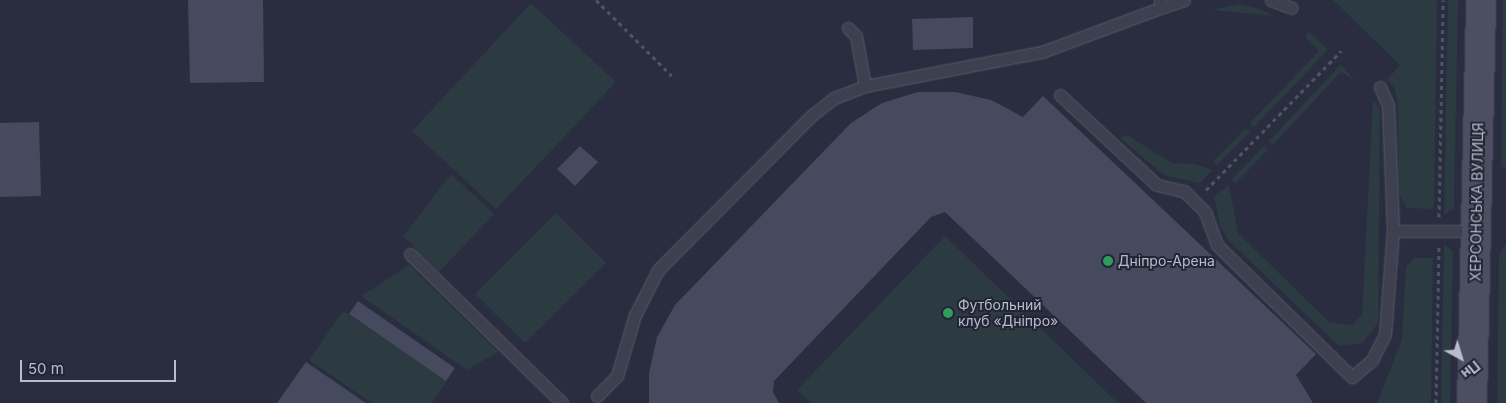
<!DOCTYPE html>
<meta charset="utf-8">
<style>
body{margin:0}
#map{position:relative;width:1506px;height:403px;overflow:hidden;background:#292d3f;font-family:Inter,sans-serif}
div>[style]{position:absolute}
.green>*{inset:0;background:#2c3a41}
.building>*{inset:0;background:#464a5e}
.path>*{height:3px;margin-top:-1.5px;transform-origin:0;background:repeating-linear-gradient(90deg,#4b575f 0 4px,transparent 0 8px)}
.roads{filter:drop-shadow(0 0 1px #585b6a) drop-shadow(0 0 1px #585b6a)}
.lane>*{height:11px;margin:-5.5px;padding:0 5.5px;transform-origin:5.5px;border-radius:5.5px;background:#3d404f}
.secondary>*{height:28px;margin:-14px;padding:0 14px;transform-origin:14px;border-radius:14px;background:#4c4e62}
.dots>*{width:14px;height:14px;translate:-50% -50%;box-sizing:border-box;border:2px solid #222535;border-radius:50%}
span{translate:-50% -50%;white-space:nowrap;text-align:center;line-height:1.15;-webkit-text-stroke:4px #222535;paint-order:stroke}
.street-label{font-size:14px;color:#babcca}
.poi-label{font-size:14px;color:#babcca}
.left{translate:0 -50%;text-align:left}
.north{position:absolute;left:1436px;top:333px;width:50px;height:50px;-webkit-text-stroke:4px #222535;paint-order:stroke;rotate:141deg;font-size:14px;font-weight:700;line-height:20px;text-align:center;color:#babcca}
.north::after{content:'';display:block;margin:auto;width:18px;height:22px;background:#babcca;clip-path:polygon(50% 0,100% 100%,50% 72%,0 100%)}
.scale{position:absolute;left:20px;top:360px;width:156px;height:22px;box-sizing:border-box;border:2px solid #babcca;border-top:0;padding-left:6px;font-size:15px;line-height:18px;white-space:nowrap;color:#babcca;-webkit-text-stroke:4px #222535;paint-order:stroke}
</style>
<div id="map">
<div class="green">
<div style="clip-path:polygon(1333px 0,1437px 0,1434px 209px,1406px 208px,1399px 192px,1398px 104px,1394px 87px,1387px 80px,1400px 65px)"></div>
<div style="clip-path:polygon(1448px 0,1458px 0,1454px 208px,1444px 215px)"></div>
<div style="clip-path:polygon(1503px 0,1506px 0,1506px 167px,1501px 167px)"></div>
<div style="clip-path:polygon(531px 3px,616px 82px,496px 209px,412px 131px)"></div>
<div style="clip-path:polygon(1239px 4px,1257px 8px,1275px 16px,1211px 10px)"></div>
<div style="clip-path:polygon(1309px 32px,1328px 50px,1254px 127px,1250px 123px,1319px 51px,1305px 37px)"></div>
<div style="clip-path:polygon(1341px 64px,1355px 81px,1341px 72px,1273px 145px,1269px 141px)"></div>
<div style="clip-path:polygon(1373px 99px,1380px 109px,1378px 323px,1363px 343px,1339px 346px,1229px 241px,1220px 226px,1214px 196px,1229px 185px,1238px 233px,1329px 322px,1352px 325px,1362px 315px)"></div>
<div style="clip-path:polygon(1246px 128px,1250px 132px,1217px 165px,1213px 161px)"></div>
<div style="clip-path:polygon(1127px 135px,1172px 163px,1195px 164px,1212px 170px,1200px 183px,1165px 176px,1120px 138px)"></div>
<div style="clip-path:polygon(1264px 146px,1268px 150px,1235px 184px,1231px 180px)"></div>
<div style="clip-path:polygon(451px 174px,494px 214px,439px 272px,403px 236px)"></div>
<div style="clip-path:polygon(556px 213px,606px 263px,525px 343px,475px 294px)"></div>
<div style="clip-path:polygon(945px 236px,1118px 403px,811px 403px,797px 390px)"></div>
<div style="clip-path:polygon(1506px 243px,1506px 403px,1497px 403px,1499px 255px)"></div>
<div style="clip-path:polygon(1444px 244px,1453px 251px,1450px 403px,1441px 403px)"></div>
<div style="clip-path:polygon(1414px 258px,1433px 258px,1431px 403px,1377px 403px,1402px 339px,1406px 267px)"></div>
<div style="clip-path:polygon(409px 265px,498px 352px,467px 370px,361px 296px)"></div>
<div style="clip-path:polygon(343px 311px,447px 381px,432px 403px,371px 403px,309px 360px)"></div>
</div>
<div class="building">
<div style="clip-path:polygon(188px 0,263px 0,264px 82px,190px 83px)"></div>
<div style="clip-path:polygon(973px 17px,973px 48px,913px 50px,912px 19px)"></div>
<div style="clip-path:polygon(918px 92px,955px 92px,991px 100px,1023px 117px,1043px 96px,1316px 354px,1296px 375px,1313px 403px,1146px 403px,945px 212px,931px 217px,774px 381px,773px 392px,779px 403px,649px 403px,649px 373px,657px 337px,675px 305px,851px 123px,882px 103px)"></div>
<div style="clip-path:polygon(39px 122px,41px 196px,0 197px,0 123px)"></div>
<div style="clip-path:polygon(580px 146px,598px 162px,575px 186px,557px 169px)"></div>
<div style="clip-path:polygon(358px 301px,455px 368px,446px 381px,349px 314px)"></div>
<div style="clip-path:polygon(306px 362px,366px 403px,277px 403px)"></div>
</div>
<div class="path">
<div style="left:596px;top:0;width:107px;rotate:45deg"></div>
<div style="left:1206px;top:190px;width:194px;rotate:-45.8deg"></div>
<div style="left:1439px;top:217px;width:217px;rotate:-88.9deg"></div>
<div style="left:1436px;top:403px;width:157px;rotate:-88.9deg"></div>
</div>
<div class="roads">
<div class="lane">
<div style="left:1160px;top:0;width:8px;rotate:90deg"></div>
<div style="left:1160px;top:8px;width:25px;rotate:-18deg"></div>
<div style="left:1271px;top:0;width:22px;rotate:21deg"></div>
<div style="left:848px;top:28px;width:11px;rotate:45deg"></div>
<div style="left:856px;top:36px;width:51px;rotate:79.8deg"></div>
<div style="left:1380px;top:87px;width:20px;rotate:66deg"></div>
<div style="left:1388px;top:105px;width:126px;rotate:87.7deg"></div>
<div style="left:1393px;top:231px;width:83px"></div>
<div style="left:1060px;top:95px;width:132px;rotate:42.9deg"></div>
<div style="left:1157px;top:185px;width:28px;rotate:13deg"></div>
<div style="left:1184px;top:191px;width:30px;rotate:45deg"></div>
<div style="left:1205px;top:212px;width:35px;rotate:70deg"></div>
<div style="left:1217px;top:245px;width:189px;rotate:44.4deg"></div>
<div style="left:1352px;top:377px;width:26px;rotate:-40deg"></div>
<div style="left:1372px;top:360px;width:29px;rotate:-63deg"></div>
<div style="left:1385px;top:334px;width:103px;rotate:-85.6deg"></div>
<div style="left:410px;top:254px;width:213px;rotate:44.4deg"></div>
<div style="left:597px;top:396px;width:28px;rotate:-45deg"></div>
<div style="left:617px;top:376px;width:64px;rotate:-73.6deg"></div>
<div style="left:635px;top:315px;width:51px;rotate:-62.9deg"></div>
<div style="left:658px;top:270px;width:217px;rotate:-45.2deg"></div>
<div style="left:811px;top:116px;width:29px;rotate:-38deg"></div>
<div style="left:834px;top:98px;width:33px;rotate:-21deg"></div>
<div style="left:865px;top:86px;width:180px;rotate:-10.9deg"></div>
<div style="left:1042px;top:52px;width:126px;rotate:-20.4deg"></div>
</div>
<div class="secondary">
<div style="left:1472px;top:403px;width:403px;rotate:-88.7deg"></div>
</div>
</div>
<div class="dots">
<div style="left:1108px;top:261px;background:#2e9e5b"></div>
<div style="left:948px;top:313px;background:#2e9e5b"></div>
</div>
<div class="street-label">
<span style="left:1477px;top:202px;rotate:-89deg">ХЕРСОНСЬКА ВУЛИЦЯ</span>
</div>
<div class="poi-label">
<span class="left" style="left:1118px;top:261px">Дніпро-Арена</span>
<span class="left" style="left:958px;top:313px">Футбольний<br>клуб «Дніпро»</span>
</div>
<div class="north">Пн</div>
<div class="scale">50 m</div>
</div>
